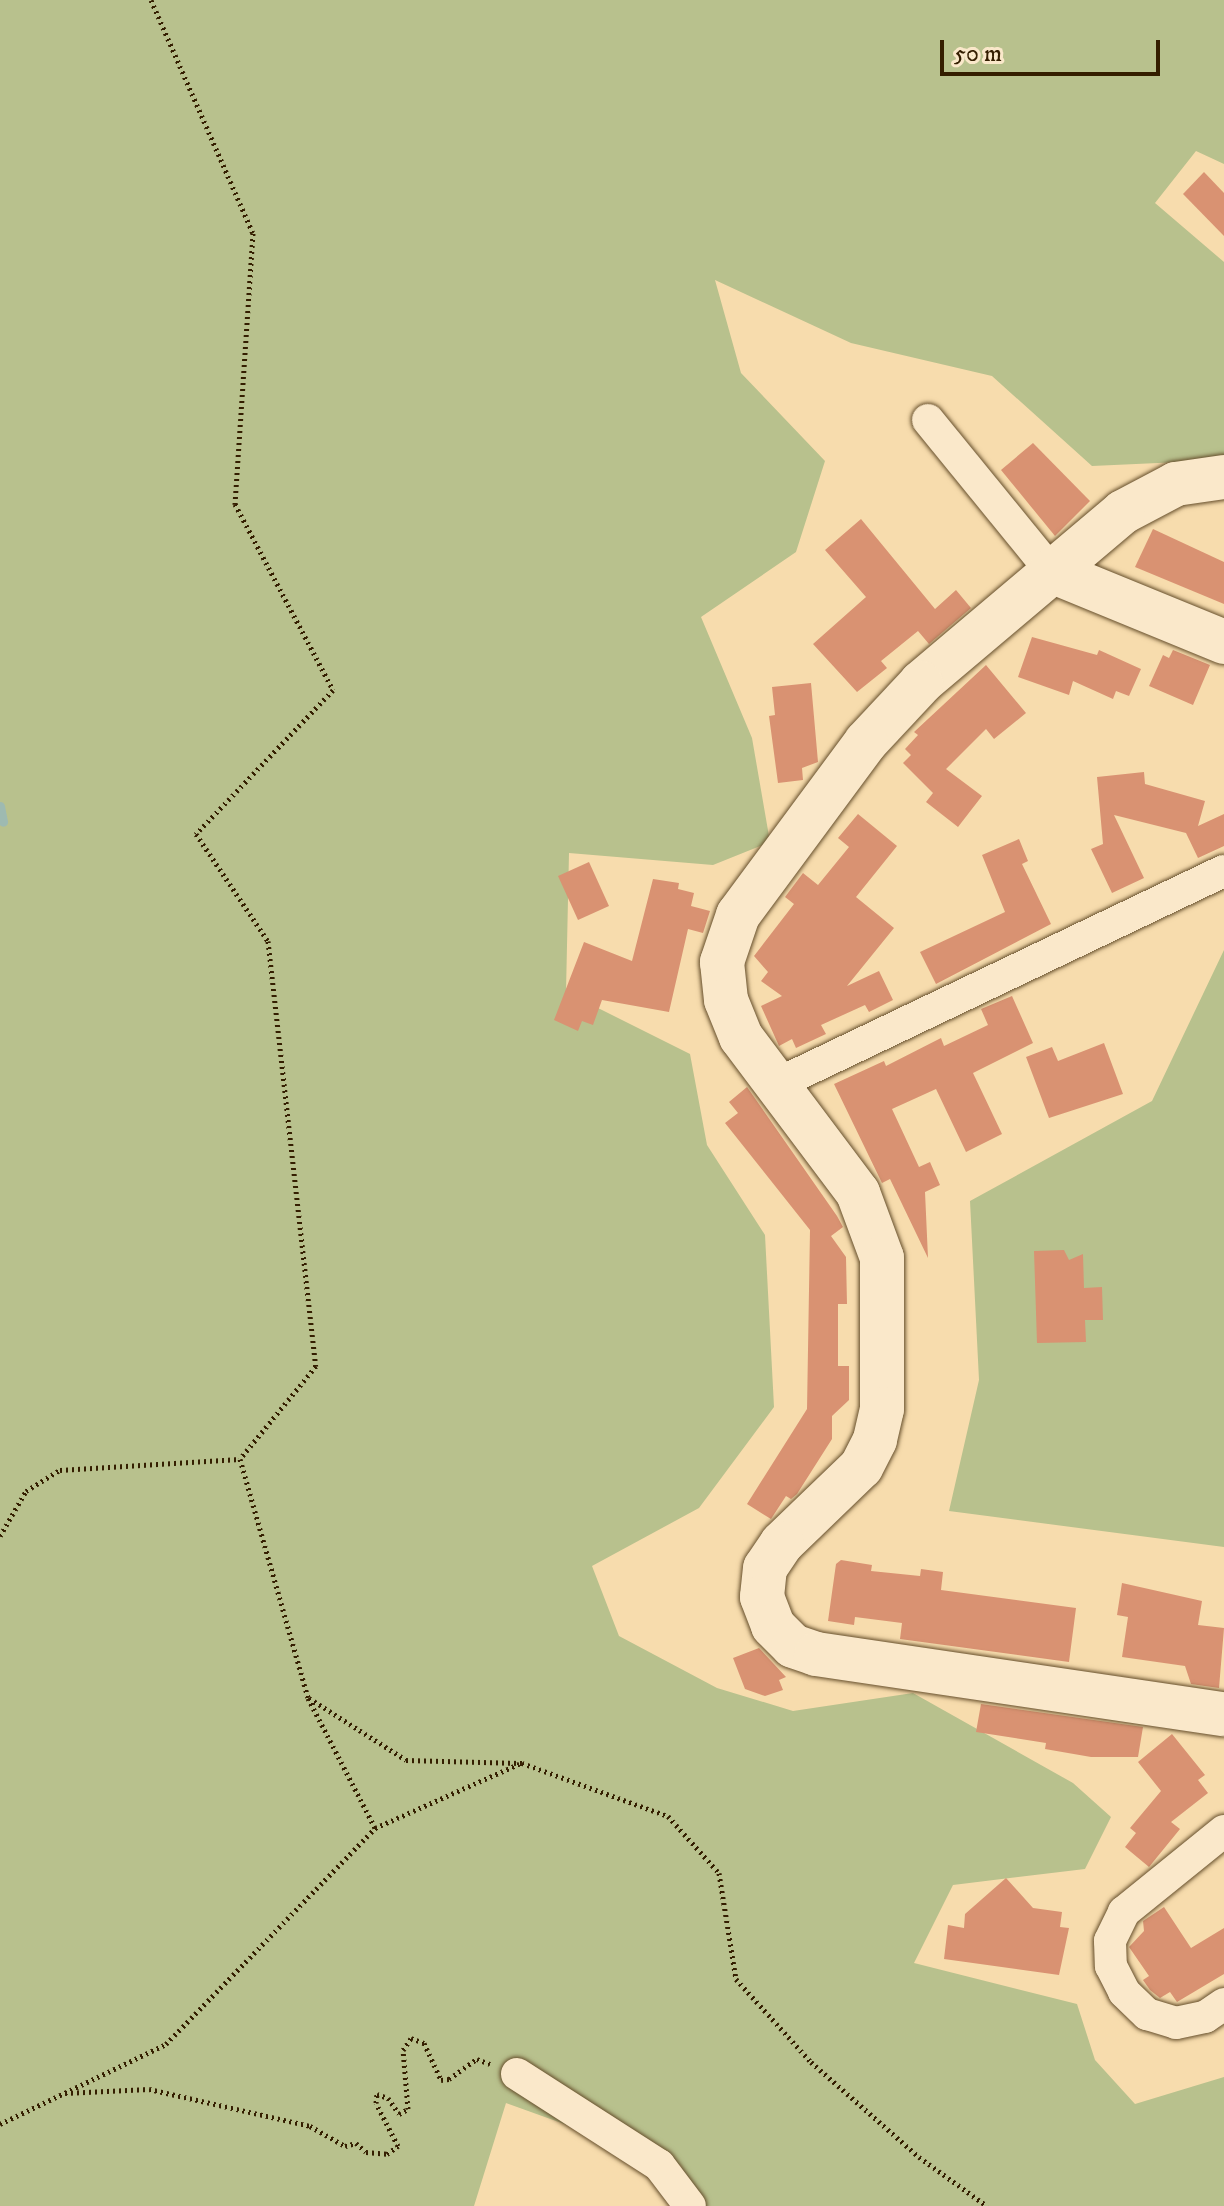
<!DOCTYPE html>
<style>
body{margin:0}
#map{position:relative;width:1224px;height:2206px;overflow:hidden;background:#f7dcad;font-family:"IM FELL DW Pica",serif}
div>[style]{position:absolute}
.green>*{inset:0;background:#b8c18d}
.stream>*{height:9px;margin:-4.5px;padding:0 4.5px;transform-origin:4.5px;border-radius:4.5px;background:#9ebab1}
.building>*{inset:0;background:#d99272}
.path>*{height:5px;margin-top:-2.5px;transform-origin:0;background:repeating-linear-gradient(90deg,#341e00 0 2px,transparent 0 6px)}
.roads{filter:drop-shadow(0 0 2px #654e2b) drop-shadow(0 0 2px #654e2b)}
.street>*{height:32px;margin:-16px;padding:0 16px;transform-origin:16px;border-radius:16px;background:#fae8ca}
.secondary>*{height:44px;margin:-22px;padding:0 22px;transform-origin:22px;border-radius:22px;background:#fae8ca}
span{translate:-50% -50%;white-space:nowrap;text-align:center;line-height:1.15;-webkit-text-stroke:7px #fae8ca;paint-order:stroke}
.scale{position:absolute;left:940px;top:40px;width:220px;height:36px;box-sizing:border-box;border:4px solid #341e00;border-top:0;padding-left:10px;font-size:24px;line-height:28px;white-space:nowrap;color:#341e00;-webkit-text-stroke:6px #fae8ca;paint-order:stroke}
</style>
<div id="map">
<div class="green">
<div style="clip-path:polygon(0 0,1224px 0,1224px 164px,1196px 151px,1155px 203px,1224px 262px,1224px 460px,1092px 466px,992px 376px,851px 343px,715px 280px,741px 373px,825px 461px,796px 552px,701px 617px,752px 738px,770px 842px,713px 865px,569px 853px,566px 992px,690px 1054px,707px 1145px,765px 1235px,774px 1407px,699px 1508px,592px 1566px,619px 1636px,717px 1688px,793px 1711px,913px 1693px,1073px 1783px,1111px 1817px,1085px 1869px,953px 1885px,914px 1963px,1077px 2004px,1095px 2060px,1135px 2104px,1224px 2077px,1224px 2206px,689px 2206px,681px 2166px,506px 2103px,474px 2206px,0 2206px)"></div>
<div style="clip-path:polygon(1224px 950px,1224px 1547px,949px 1511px,979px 1380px,970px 1201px,1152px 1101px)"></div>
</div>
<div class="stream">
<div style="left:0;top:806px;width:16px;rotate:79deg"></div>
</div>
<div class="building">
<div style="clip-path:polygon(1204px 172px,1224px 193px,1224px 236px,1183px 194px)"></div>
<div style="clip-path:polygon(1033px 443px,1090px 501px,1055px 536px,1001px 470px)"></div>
<div style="clip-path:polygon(861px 519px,935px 609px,956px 590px,971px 608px,929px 644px,918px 631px,881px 661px,887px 668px,857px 692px,813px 644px,866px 597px,825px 550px)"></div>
<div style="clip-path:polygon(1153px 529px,1224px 562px,1224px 604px,1135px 567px)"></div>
<div style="clip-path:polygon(1032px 637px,1097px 655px,1099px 650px,1141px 669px,1129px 696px,1116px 691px,1113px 699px,1073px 681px,1069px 695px,1018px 677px)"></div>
<div style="clip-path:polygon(1173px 650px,1210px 665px,1193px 705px,1149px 686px,1163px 655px,1169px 658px)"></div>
<div style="clip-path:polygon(986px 665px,1026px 713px,994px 739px,986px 729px,946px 769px,982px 796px,958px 827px,926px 802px,933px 793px,903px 763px,911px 755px,905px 749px,918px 735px,914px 732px)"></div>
<div style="clip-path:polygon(811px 683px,818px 762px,802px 768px,803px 780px,778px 783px,769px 716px,775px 715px,772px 687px)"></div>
<div style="clip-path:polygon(1144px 772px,1145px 784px,1205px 801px,1198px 826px,1224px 814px,1224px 846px,1198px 858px,1186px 833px,1114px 815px,1144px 878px,1112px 893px,1091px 849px,1103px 844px,1097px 777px)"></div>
<div style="clip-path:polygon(858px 814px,897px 846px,856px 897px,894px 928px,847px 986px,879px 971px,893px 1000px,869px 1012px,865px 1005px,821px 1025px,826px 1034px,796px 1048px,792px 1039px,779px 1046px,761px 1006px,782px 996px,761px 981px,768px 972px,754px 956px,794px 904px,785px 897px,803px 873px,818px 885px,849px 847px,838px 838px)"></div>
<div style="clip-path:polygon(1019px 839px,1028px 861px,1022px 864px,1051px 924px,936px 984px,920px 952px,1005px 912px,982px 855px)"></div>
<div style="clip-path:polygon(589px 862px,609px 906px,578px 920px,558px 876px)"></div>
<div style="clip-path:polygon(653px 879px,679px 883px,678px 889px,694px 893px,691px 906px,710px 911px,703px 933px,688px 929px,669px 1012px,602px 1000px,593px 1025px,582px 1021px,578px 1031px,554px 1020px,584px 942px,632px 961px)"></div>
<div style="clip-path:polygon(1012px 996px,1033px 1043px,973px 1073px,1002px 1134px,966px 1152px,936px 1089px,892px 1109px,919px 1167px,930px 1162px,940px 1185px,925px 1192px,928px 1258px,890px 1179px,882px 1183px,834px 1084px,884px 1061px,886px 1066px,941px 1038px,944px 1046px,988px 1025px,981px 1009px)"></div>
<div style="clip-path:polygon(1104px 1043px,1123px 1094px,1049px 1118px,1026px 1057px,1052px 1047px,1058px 1061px)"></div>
<div style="clip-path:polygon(747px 1087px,837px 1216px,843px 1227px,831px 1236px,846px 1257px,847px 1304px,838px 1304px,838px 1366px,849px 1366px,849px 1400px,832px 1416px,832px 1439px,797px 1494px,791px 1499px,786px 1496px,771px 1519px,747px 1504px,807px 1409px,810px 1230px,725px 1123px,738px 1113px,729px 1102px)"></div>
<div style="clip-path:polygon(1064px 1250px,1069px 1260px,1083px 1254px,1084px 1288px,1102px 1287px,1103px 1320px,1085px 1320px,1086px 1342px,1037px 1343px,1034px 1251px)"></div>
<div style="clip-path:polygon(841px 1560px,872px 1565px,871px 1571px,920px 1576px,921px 1569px,943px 1572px,941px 1590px,1076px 1608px,1069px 1662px,900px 1639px,902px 1623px,855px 1617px,854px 1625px,828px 1621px,836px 1564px)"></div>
<div style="clip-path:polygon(1122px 1583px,1202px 1601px,1198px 1625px,1224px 1628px,1219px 1688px,1191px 1684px,1185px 1666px,1122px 1657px,1128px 1617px,1117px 1615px)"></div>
<div style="clip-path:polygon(759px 1648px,786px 1677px,779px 1680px,783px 1690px,765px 1696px,745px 1689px,733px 1658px)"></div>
<div style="clip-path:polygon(981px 1704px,1143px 1727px,1138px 1757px,1091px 1757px,1045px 1749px,1046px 1743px,976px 1732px)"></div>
<div style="clip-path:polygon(1172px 1734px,1205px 1775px,1198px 1780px,1208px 1793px,1171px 1822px,1180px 1829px,1149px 1867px,1125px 1847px,1136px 1833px,1130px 1828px,1161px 1791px,1138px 1762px)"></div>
<div style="clip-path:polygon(1006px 1878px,1033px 1908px,1062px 1912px,1060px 1927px,1069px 1928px,1059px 1975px,944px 1959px,948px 1925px,964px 1928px,965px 1914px)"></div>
<div style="clip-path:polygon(1164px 1907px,1191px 1948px,1224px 1928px,1224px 1974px,1177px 2002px,1170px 1992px,1160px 1998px,1150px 1990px,1143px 1980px,1149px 1976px,1129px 1947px,1144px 1931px,1143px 1921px)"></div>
</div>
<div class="path">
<div style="left:151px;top:0;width:254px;rotate:66.4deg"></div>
<div style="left:253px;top:233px;width:272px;rotate:93.8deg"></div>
<div style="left:235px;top:504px;width:210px;rotate:62.2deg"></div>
<div style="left:333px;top:690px;width:199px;rotate:133.6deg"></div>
<div style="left:196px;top:834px;width:129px;rotate:56.1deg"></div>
<div style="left:268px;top:941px;width:428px;rotate:83.6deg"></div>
<div style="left:316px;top:1366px;width:120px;rotate:129.3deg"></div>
<div style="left:240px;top:1459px;width:248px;rotate:74.1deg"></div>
<div style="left:308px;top:1698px;width:146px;rotate:62.7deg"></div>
<div style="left:0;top:1536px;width:52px;rotate:-60deg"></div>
<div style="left:26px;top:1491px;width:40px;rotate:-32deg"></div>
<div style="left:60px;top:1470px;width:180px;rotate:-3.5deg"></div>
<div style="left:309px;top:1698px;width:115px;rotate:32.6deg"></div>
<div style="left:406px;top:1760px;width:116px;rotate:1.5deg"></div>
<div style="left:522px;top:1763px;width:155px;rotate:20deg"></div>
<div style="left:668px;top:1816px;width:76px;rotate:48.2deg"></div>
<div style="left:719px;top:1873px;width:107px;rotate:80.9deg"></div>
<div style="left:736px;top:1979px;width:112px;rotate:47.9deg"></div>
<div style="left:811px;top:2062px;width:144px;rotate:41.3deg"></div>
<div style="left:919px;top:2157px;width:84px;rotate:35.8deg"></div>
<div style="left:65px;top:2093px;width:84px;rotate:-2.7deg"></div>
<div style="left:149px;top:2089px;width:165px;rotate:12.9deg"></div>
<div style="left:310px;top:2126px;width:40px;rotate:29.7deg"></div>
<div style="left:345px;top:2146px;width:11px;rotate:-15deg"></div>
<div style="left:356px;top:2143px;width:13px;rotate:42deg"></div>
<div style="left:366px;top:2152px;width:21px;rotate:5deg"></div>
<div style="left:387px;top:2154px;width:14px;rotate:-36deg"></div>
<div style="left:398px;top:2146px;width:48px;rotate:-117.1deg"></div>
<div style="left:376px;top:2103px;width:9px;rotate:-84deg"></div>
<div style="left:377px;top:2094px;width:12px;rotate:20deg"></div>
<div style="left:388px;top:2098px;width:19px;rotate:55deg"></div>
<div style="left:399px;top:2114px;width:10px;rotate:-29deg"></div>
<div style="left:408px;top:2109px;width:59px;rotate:-94.8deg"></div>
<div style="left:403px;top:2050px;width:14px;rotate:-56deg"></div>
<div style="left:411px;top:2038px;width:14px;rotate:21deg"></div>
<div style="left:424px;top:2043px;width:41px;rotate:65.3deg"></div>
<div style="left:441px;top:2080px;width:8px;rotate:-7deg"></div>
<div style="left:449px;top:2079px;width:34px;rotate:-36deg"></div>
<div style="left:477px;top:2059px;width:14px;rotate:21deg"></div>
<div style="left:0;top:2124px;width:184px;rotate:-25.7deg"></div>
<div style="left:166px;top:2044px;width:301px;rotate:-45.9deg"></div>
<div style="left:375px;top:1828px;width:158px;rotate:-24deg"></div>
</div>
<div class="roads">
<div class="street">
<div style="left:928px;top:420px;width:195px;rotate:50.8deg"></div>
<div style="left:775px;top:1085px;width:497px;rotate:-25.5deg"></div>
<div style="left:1224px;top:1831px;width:129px;rotate:141deg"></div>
<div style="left:1124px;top:1912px;width:32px;rotate:116deg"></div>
<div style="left:1110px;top:1941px;width:25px;rotate:88deg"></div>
<div style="left:1111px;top:1966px;width:29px;rotate:63deg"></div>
<div style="left:1124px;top:1992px;width:32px;rotate:44deg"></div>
<div style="left:1147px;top:2014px;width:30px;rotate:17deg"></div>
<div style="left:1176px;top:2023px;width:30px;rotate:-12deg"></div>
<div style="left:1205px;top:2017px;width:23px;rotate:-34deg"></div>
<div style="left:517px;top:2074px;width:169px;rotate:32.7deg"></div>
<div style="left:659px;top:2165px;width:51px;rotate:52.9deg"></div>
</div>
<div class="secondary">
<div style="left:1224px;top:477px;width:49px;rotate:171.7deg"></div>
<div style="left:1176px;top:484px;width:60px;rotate:152.2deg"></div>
<div style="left:1123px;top:512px;width:265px;rotate:139.8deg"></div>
<div style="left:921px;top:683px;width:81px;rotate:133deg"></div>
<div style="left:866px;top:742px;width:215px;rotate:126.5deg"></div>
<div style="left:738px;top:915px;width:50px;rotate:108.8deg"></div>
<div style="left:722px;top:962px;width:38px;rotate:84deg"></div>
<div style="left:726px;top:1000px;width:40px;rotate:68deg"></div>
<div style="left:741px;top:1037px;width:195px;rotate:53.1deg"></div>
<div style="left:858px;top:1193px;width:69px;rotate:69.7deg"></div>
<div style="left:882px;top:1258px;width:151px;rotate:90deg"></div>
<div style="left:882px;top:1409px;width:32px;rotate:103deg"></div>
<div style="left:875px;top:1440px;width:30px;rotate:117deg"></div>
<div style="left:861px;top:1467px;width:110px;rotate:136.1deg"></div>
<div style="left:782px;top:1543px;width:30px;rotate:124deg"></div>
<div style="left:765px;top:1568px;width:29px;rotate:96deg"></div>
<div style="left:762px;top:1597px;width:31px;rotate:69deg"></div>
<div style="left:773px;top:1626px;width:28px;rotate:45deg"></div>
<div style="left:793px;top:1646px;width:24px;rotate:19deg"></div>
<div style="left:816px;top:1654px;width:412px;rotate:8.4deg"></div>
<div style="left:1051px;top:571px;width:187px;rotate:22.3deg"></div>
</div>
</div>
<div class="scale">50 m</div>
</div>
